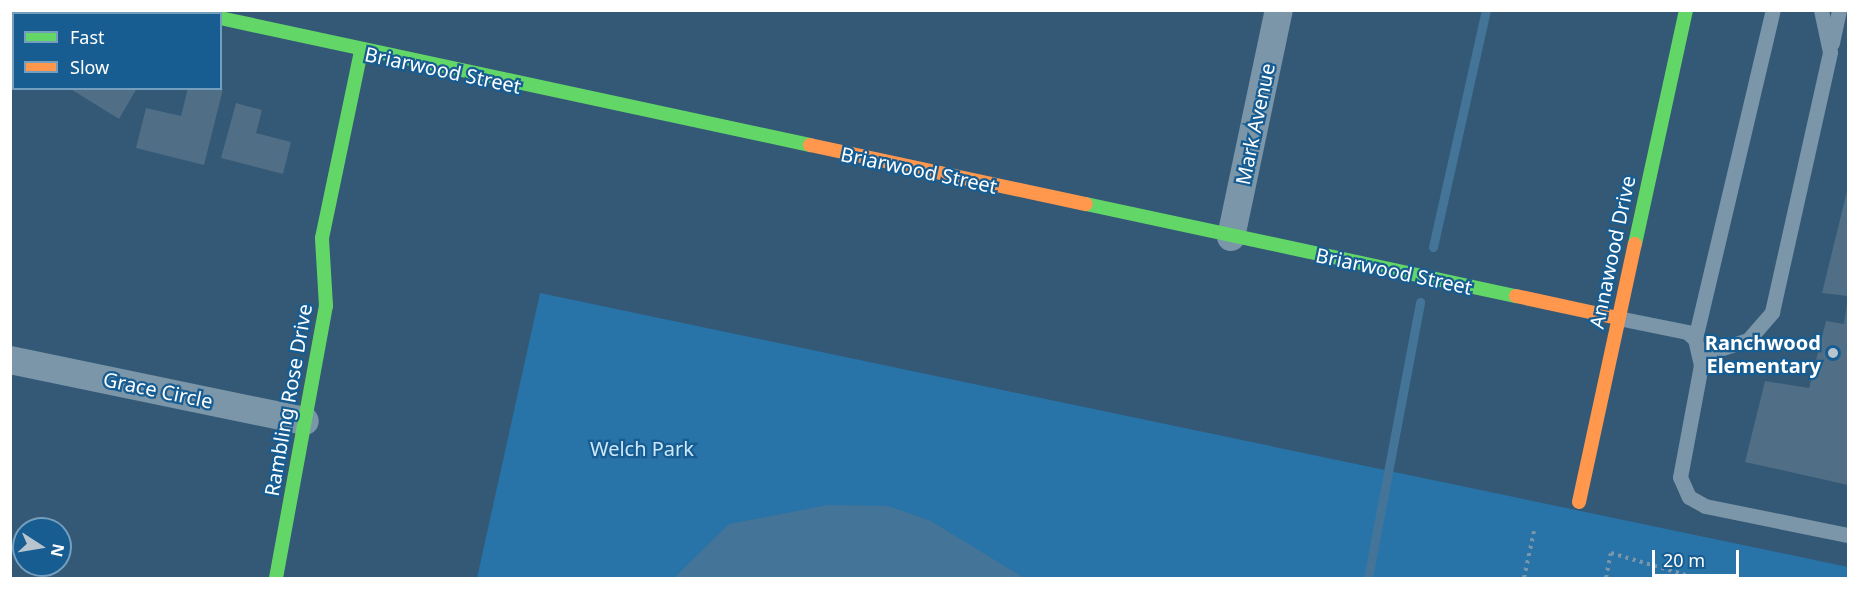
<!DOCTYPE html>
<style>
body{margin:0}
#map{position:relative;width:1859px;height:589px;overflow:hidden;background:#335976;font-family:"Noto Sans",sans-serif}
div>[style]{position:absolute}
.green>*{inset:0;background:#2873a7}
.water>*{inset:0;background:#447599}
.stream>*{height:9px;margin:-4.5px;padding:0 4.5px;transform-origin:4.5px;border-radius:4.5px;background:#447599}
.building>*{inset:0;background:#506e85}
.path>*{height:4px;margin-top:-2px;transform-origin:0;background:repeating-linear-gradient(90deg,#7b95a9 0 3px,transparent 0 7.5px)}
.lane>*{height:15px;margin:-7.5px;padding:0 7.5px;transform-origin:7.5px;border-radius:7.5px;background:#7b95a9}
.street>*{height:28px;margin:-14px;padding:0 14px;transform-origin:14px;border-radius:14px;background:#7b95a9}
.fast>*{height:14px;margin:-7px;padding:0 7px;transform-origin:7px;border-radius:7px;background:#63d668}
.slow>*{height:14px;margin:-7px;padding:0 7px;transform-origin:7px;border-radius:7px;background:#ff974d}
.dots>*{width:16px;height:16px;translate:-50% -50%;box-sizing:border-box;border:3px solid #175d92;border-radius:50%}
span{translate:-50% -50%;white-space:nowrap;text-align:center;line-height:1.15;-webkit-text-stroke:4.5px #175d92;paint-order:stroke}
.street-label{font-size:20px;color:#fff}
.poi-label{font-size:20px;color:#fff;font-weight:700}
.right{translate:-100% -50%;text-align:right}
.park-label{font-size:20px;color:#cde8fb}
.frame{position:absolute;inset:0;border:12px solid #fff;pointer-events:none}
.legend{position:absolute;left:12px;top:12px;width:210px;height:78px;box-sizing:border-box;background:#175d92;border:2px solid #749ebe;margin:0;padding:8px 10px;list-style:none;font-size:18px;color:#fff}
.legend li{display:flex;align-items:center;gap:12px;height:30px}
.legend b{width:30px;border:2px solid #749ebe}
.north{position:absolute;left:12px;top:517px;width:60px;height:60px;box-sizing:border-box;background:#175d92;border:2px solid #749ebe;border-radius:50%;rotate:102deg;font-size:16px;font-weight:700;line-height:24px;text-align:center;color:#fff}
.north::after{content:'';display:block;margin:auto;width:21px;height:27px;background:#b8c5cf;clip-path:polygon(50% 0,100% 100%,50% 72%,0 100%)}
.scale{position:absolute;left:1652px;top:550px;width:87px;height:27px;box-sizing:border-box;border:3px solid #fff;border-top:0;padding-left:8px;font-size:18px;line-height:21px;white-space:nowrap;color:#fff;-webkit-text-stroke:4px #175d92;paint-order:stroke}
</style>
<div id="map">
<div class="green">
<div style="clip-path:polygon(540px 293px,1848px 567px,1848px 578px,477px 578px)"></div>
</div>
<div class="water">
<div style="clip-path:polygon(828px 505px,888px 506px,931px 521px,1024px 578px,674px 578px,729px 524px)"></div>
</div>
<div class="stream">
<div style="left:1433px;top:247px;width:243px;rotate:-77.4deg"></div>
<div style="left:1368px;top:578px;width:281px;rotate:-79.3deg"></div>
</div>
<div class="building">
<div style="clip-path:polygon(16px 10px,90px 10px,85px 14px)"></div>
<div style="clip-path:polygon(69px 88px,137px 88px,119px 119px)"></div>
<div style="clip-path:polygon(188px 88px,223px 89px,204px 165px,136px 148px,146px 108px,181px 116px)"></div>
<div style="clip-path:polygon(236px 103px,262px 110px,256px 133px,291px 142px,283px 174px,221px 158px)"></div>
<div style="clip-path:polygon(1848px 187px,1848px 296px,1822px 293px)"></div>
<div style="clip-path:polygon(1847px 303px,1848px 485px,1745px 462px,1765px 381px,1809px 388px,1826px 321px,1844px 324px)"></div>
</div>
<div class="path">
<div style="left:1524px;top:578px;width:48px;rotate:-78deg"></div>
<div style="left:1606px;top:578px;width:25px;rotate:-79deg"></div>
<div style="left:1611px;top:553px;width:89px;rotate:16.4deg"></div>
</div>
<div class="lane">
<div style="left:1832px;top:43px;width:34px;rotate:-78deg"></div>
<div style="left:1618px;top:318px;width:70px;rotate:11.5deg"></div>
<div style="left:1687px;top:332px;width:11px;rotate:41deg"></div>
<div style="left:1695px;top:339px;width:27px;rotate:77deg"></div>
<div style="left:1701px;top:365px;width:114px;rotate:100.6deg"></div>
<div style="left:1680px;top:477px;width:22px;rotate:66deg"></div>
<div style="left:1689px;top:497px;width:18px;rotate:29deg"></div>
<div style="left:1705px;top:506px;width:146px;rotate:11.5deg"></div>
<div style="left:1695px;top:339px;width:338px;rotate:-76.7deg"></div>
<div style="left:1700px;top:355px;width:50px;rotate:-17.4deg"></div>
<div style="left:1748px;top:340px;width:37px;rotate:-49deg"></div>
<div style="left:1772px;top:312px;width:266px;rotate:-77.4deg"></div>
<div style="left:1830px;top:52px;width:43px;rotate:-102.1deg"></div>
</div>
<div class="street">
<div style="left:1231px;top:237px;width:232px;rotate:-78.1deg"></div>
<div style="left:10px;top:360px;width:301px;rotate:11.7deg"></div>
</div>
<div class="fast">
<div style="left:220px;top:18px;width:604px;rotate:12.15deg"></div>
<div style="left:1086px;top:204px;width:440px;rotate:12.1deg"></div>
<div style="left:1635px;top:244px;width:239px;rotate:-77.7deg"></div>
<div style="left:276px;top:578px;width:277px;rotate:-79.6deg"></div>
<div style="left:326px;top:306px;width:68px;rotate:-93.4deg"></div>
<div style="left:322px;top:238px;width:190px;rotate:-78.2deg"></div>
</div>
<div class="slow">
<div style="left:810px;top:145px;width:282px;rotate:12.1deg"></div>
<div style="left:1516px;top:296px;width:104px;rotate:12.2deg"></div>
<div style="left:1579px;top:502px;width:264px;rotate:-77.8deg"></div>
</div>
<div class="dots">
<div style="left:1833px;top:353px;background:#b8c5cf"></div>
</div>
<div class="street-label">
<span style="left:443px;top:70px;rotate:12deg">Briarwood Street</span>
<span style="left:1255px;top:124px;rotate:-78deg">Mark Avenue</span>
<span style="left:919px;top:170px;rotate:12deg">Briarwood Street</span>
<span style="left:1612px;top:252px;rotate:-78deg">Annawood Drive</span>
<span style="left:1394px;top:271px;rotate:12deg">Briarwood Street</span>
<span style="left:158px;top:390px;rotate:12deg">Grace Circle</span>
<span style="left:288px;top:400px;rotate:-80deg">Rambling Rose Drive</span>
</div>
<div class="poi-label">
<span class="right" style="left:1821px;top:354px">Ranchwood<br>Elementary</span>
</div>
<div class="park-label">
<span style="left:642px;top:448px">Welch Park</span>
</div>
<div class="frame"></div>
<ul class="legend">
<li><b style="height:8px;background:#63d668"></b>Fast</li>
<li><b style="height:8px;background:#ff974d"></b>Slow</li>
</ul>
<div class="north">N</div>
<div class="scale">20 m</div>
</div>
